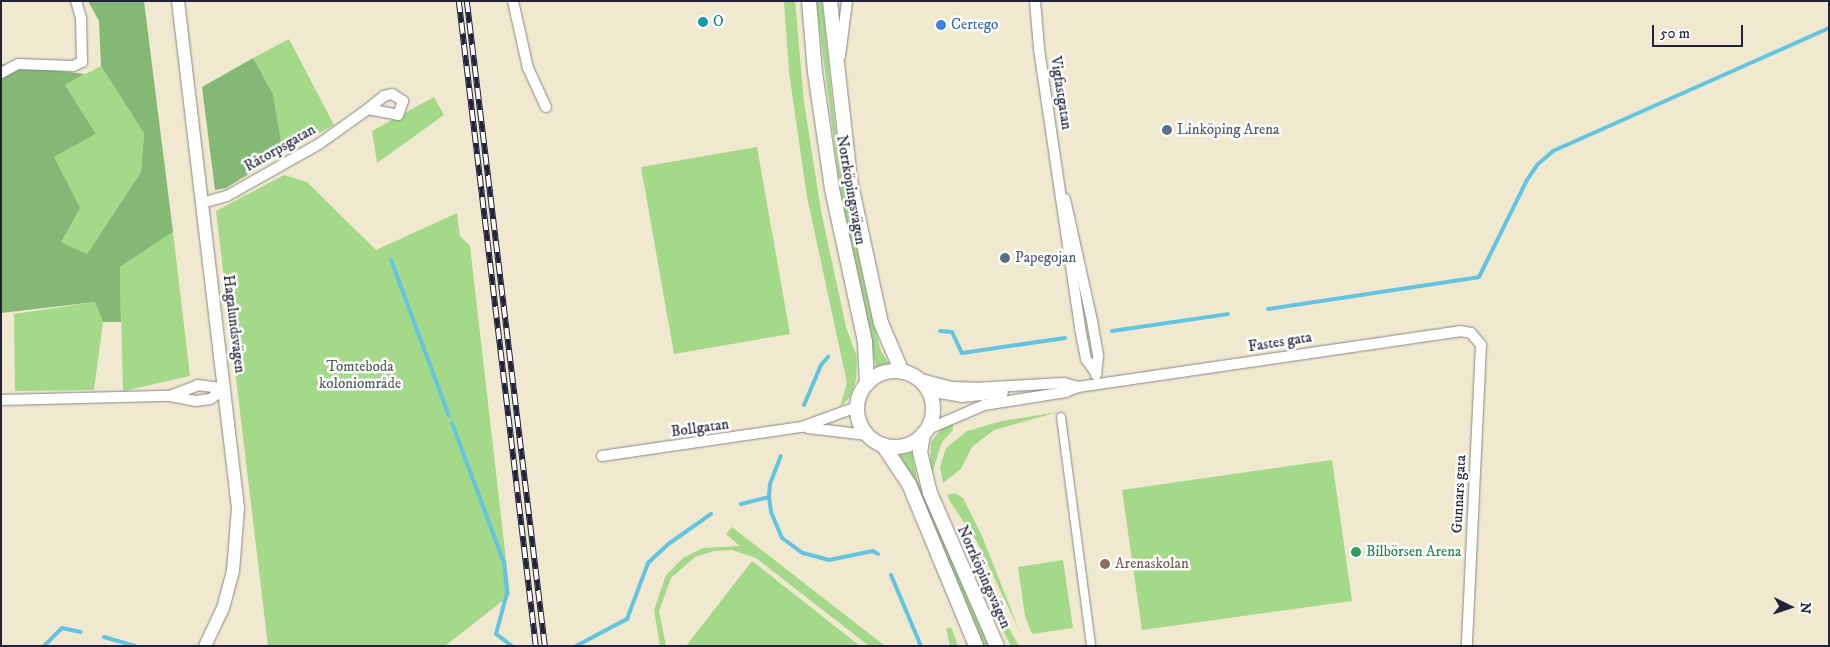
<!DOCTYPE html>
<meta charset="utf-8">
<style>
body{margin:0}
#map{position:relative;width:1830px;height:647px;overflow:hidden;background:#f0e9d0;font-family:"IM FELL DW Pica",serif}
div>[style]{position:absolute}
.green>*{inset:0;background:#a4d989}
.forest>*{inset:0;background:#83b975}
.stream>*{height:4px;margin:-2px;padding:0 2px;transform-origin:2px;border-radius:2px;background:#62c4e0}
.roads{filter:drop-shadow(0 0 1px #898686) drop-shadow(0 0 1px #898686)}
.pedestrian>*{height:8px;margin:-4px;padding:0 4px;transform-origin:4px;border-radius:4px;background:#fff}
.minor>*{height:10px;margin:-5px;padding:0 5px;transform-origin:5px;border-radius:5px;background:#fff}
.tertiary>*{height:12px;margin:-6px;padding:0 6px;transform-origin:6px;border-radius:6px;background:#fff}
.secondary>*{height:14px;margin:-7px;padding:0 7px;transform-origin:7px;border-radius:7px;background:#fff}
.secondary>.ring{margin:-7px;padding:0;box-sizing:content-box;background:none;border:14px solid #fff;border-radius:50%}
.rail>*{height:5.5px;margin-top:-2.75px;transform-origin:0;background:repeating-linear-gradient(90deg,#fff 0 11px,#22223b 0 22px);box-sizing:border-box;border-block:1px solid #22223b}
.dots>*{width:14px;height:14px;translate:-50% -50%;box-sizing:border-box;border:2px solid #fff;border-radius:50%}
span{translate:-50% -50%;white-space:nowrap;text-align:center;line-height:1.15;-webkit-text-stroke:5px #fff;paint-order:stroke}
.culture-label{font-size:15px;color:#0d838f}
.left{translate:0 -50%;text-align:left}
.shop-label{font-size:15px;color:#366cbe}
.street-label{font-size:15px;color:#22223b}
.service-label{font-size:15px;color:#4e5e75}
.park-label{font-size:15px;color:#506256}
.leisure-label{font-size:15px;color:#27864d}
.education-label{font-size:15px;color:#785e54}
.frame{position:absolute;inset:0;border:2px solid #22223b;pointer-events:none}
.north{position:absolute;left:1765px;top:582px;width:50px;height:50px;-webkit-text-stroke:4px #fff;paint-order:stroke;rotate:94deg;font-size:14px;font-weight:700;line-height:20px;text-align:center;color:#22223b}
.north::after{content:'';display:block;margin:auto;width:18px;height:22px;background:#22223b;clip-path:polygon(50% 0,100% 100%,50% 72%,0 100%)}
.scale{position:absolute;left:1652px;top:25px;width:91px;height:22px;box-sizing:border-box;border:2px solid #22223b;border-top:0;padding-left:6px;font-size:15px;line-height:18px;white-space:nowrap;color:#22223b;-webkit-text-stroke:4px #fff;paint-order:stroke}
</style>
<div id="map">
<div class="green">
<div style="clip-path:polygon(784px 1px,795px 1px,804px 102px,821px 211px,846px 327px,857px 357px,856px 380px,850px 397px,840px 407px,847px 383px,807px 197px,789px 72px)"></div>
<div style="clip-path:polygon(816px 1px,822px 1px,835px 126px,847px 201px,870px 310px,881px 351px,889px 364px,876px 367px,842px 204px)"></div>
<div style="clip-path:polygon(289px 39px,334px 125px,283px 153px,273px 94px,253px 58px)"></div>
<div style="clip-path:polygon(101px 66px,144px 132px,141px 172px,87px 254px,61px 242px,54px 157px,96px 134px,65px 85px)"></div>
<div style="clip-path:polygon(434px 97px,444px 115px,377px 163px,372px 131px)"></div>
<div style="clip-path:polygon(757px 147px,790px 334px,674px 354px,641px 167px)"></div>
<div style="clip-path:polygon(284px 175px,307px 182px,376px 250px,457px 213px,460px 236px,470px 246px,510px 595px,445px 646px,268px 646px,216px 211px)"></div>
<div style="clip-path:polygon(173px 232px,190px 376px,123px 391px,120px 267px)"></div>
<div style="clip-path:polygon(95px 302px,103px 322px,94px 390px,15px 391px,14px 314px)"></div>
<div style="clip-path:polygon(1058px 412px,994px 430px,972px 447px,961px 469px,943px 483px,940px 467px,946px 448px,967px 431px,1002px 421px)"></div>
<div style="clip-path:polygon(953px 422px,953px 430px,942px 442px,933px 470px,930px 470px,931px 442px,941px 429px)"></div>
<div style="clip-path:polygon(912px 452px,917px 480px,989px 646px,983px 646px,915px 481px,899px 455px)"></div>
<div style="clip-path:polygon(1332px 460px,1352px 601px,1142px 630px,1122px 490px)"></div>
<div style="clip-path:polygon(955px 493px,963px 498px,982px 536px,1020px 632px,977px 542px,951px 503px,947px 495px)"></div>
<div style="clip-path:polygon(732px 527px,885px 646px,869px 646px,756px 558px,732px 550px,714px 551px,695px 557px,671px 578px,659px 611px,666px 646px,660px 646px,654px 610px,666px 575px,683px 558px,703px 548px,740px 546px,726px 534px)"></div>
<div style="clip-path:polygon(1063px 560px,1073px 628px,1032px 634px,1025px 616px,1018px 567px)"></div>
<div style="clip-path:polygon(752px 561px,860px 646px,686px 646px)"></div>
<div style="clip-path:polygon(1003px 618px,1019px 646px,1011px 646px,998px 621px)"></div>
<div style="clip-path:polygon(951px 627px,958px 646px,950px 646px,946px 629px)"></div>
</div>
<div class="forest">
<div style="clip-path:polygon(88px 1px,144px 1px,173px 232px,120px 267px,121px 322px,103px 322px,95px 302px,1px 313px,1px 64px,85px 74px,65px 85px,96px 134px,54px 157px,80px 208px,61px 242px,87px 254px,141px 172px,144px 133px,101px 66px,99px 21px)"></div>
<div style="clip-path:polygon(253px 58px,273px 94px,283px 153px,226px 188px,215px 190px,202px 87px)"></div>
</div>
<div class="stream">
<div style="left:391px;top:260px;width:166px;rotate:69.6deg"></div>
<div style="left:1268px;top:309px;width:213px;rotate:-8.6deg"></div>
<div style="left:1479px;top:277px;width:108px;rotate:-63.7deg"></div>
<div style="left:1527px;top:180px;width:18px;rotate:-56deg"></div>
<div style="left:1537px;top:165px;width:21px;rotate:-41deg"></div>
<div style="left:1553px;top:151px;width:302px;rotate:-24deg"></div>
<div style="left:940px;top:331px;width:12px;rotate:5deg"></div>
<div style="left:952px;top:332px;width:23px;rotate:65deg"></div>
<div style="left:962px;top:353px;width:104px;rotate:-8.3deg"></div>
<div style="left:1112px;top:331px;width:117px;rotate:-8.3deg"></div>
<div style="left:804px;top:405px;width:43px;rotate:-67deg"></div>
<div style="left:821px;top:365px;width:11px;rotate:-49deg"></div>
<div style="left:452px;top:423px;width:149px;rotate:69.6deg"></div>
<div style="left:504px;top:563px;width:30px;rotate:84deg"></div>
<div style="left:507px;top:593px;width:42px;rotate:105deg"></div>
<div style="left:496px;top:634px;width:20px;rotate:37deg"></div>
<div style="left:769px;top:497px;width:15px;rotate:82deg"></div>
<div style="left:771px;top:512px;width:28px;rotate:67deg"></div>
<div style="left:782px;top:538px;width:26px;rotate:36deg"></div>
<div style="left:803px;top:553px;width:27px;rotate:15deg"></div>
<div style="left:829px;top:560px;width:45px;rotate:-11.6deg"></div>
<div style="left:873px;top:551px;width:6px;rotate:31deg"></div>
<div style="left:741px;top:504px;width:29px;rotate:-14deg"></div>
<div style="left:769px;top:497px;width:13px;rotate:-86deg"></div>
<div style="left:770px;top:484px;width:30px;rotate:-69deg"></div>
<div style="left:891px;top:575px;width:77px;rotate:67.1deg"></div>
<div style="left:104px;top:637px;width:32px;rotate:16deg"></div>
<div style="left:44px;top:646px;width:25px;rotate:-45deg"></div>
<div style="left:62px;top:628px;width:19px;rotate:12deg"></div>
<div style="left:576px;top:646px;width:58px;rotate:-27.9deg"></div>
<div style="left:627px;top:619px;width:60px;rotate:-69.4deg"></div>
<div style="left:648px;top:563px;width:26px;rotate:-43deg"></div>
<div style="left:667px;top:545px;width:54px;rotate:-35.2deg"></div>
</div>
<div class="roads">
<div class="pedestrian">
<div style="left:1061px;top:417px;width:231px;rotate:82.5deg"></div>
</div>
<div class="minor">
<div style="left:513px;top:1px;width:69px;rotate:77.4deg"></div>
<div style="left:528px;top:68px;width:43px;rotate:65.2deg"></div>
<div style="left:1035px;top:1px;width:48px;rotate:85.2deg"></div>
<div style="left:1039px;top:49px;width:282px;rotate:81.6deg"></div>
<div style="left:1080px;top:328px;width:32px;rotate:79deg"></div>
<div style="left:1086px;top:359px;width:16px;rotate:55deg"></div>
<div style="left:840px;top:56px;width:55px;rotate:-82.7deg"></div>
<div style="left:1px;top:73px;width:19px;rotate:-28deg"></div>
<div style="left:18px;top:64px;width:55px;rotate:2.1deg"></div>
<div style="left:73px;top:66px;width:10px;rotate:-24deg"></div>
<div style="left:82px;top:62px;width:44px;rotate:-91.3deg"></div>
<div style="left:81px;top:18px;width:18px;rotate:-106deg"></div>
<div style="left:1065px;top:199px;width:125px;rotate:77.5deg"></div>
<div style="left:1092px;top:321px;width:36px;rotate:80deg"></div>
<div style="left:1098px;top:356px;width:19px;rotate:96deg"></div>
<div style="left:202px;top:203px;width:26px;rotate:-16deg"></div>
<div style="left:227px;top:196px;width:106px;rotate:-29.5deg"></div>
<div style="left:319px;top:144px;width:60px;rotate:-35.5deg"></div>
<div style="left:368px;top:109px;width:31px;rotate:11deg"></div>
<div style="left:398px;top:115px;width:15px;rotate:-70deg"></div>
<div style="left:403px;top:101px;width:13px;rotate:-148deg"></div>
<div style="left:392px;top:94px;width:8px;rotate:166deg"></div>
<div style="left:384px;top:96px;width:21px;rotate:141deg"></div>
<div style="left:914px;top:377px;width:39px;rotate:15deg"></div>
<div style="left:952px;top:387px;width:23px;rotate:2deg"></div>
<div style="left:975px;top:388px;width:89px;rotate:-3.2deg"></div>
<div style="left:1064px;top:383px;width:15px;rotate:16deg"></div>
<div style="left:928px;top:391px;width:34px;rotate:10deg"></div>
<div style="left:961px;top:397px;width:42px;rotate:-5.4deg"></div>
<div style="left:170px;top:396px;width:30px;rotate:-21deg"></div>
<div style="left:198px;top:385px;width:27px;rotate:8deg"></div>
<div style="left:1px;top:400px;width:169px;rotate:-1.4deg"></div>
<div style="left:170px;top:396px;width:26px;rotate:11deg"></div>
<div style="left:196px;top:401px;width:14px;rotate:-8deg"></div>
<div style="left:210px;top:399px;width:18px;rotate:-34deg"></div>
<div style="left:808px;top:428px;width:60px;rotate:6.7deg"></div>
<div style="left:926px;top:430px;width:63px;rotate:-23.3deg"></div>
<div style="left:984px;top:405px;width:83px;rotate:-9deg"></div>
<div style="left:1066px;top:392px;width:13px;rotate:-23deg"></div>
<div style="left:1078px;top:387px;width:386px;rotate:-8.3deg"></div>
<div style="left:1460px;top:331px;width:11px;rotate:10deg"></div>
<div style="left:1471px;top:333px;width:16px;rotate:50deg"></div>
<div style="left:1481px;top:345px;width:301px;rotate:92.7deg"></div>
<div style="left:602px;top:456px;width:202px;rotate:-8.3deg"></div>
<div style="left:802px;top:427px;width:59px;rotate:-20deg"></div>
</div>
<div class="tertiary">
<div style="left:178px;top:1px;width:511px;rotate:83.25deg"></div>
<div style="left:238px;top:508px;width:63px;rotate:94.5deg"></div>
<div style="left:233px;top:571px;width:38px;rotate:105deg"></div>
<div style="left:223px;top:608px;width:42px;rotate:115.3deg"></div>
</div>
<div class="secondary">
<div style="left:809px;top:1px;width:71px;rotate:85.2deg"></div>
<div style="left:815px;top:72px;width:118px;rotate:81.7deg"></div>
<div style="left:832px;top:189px;width:157px;rotate:77.8deg"></div>
<div style="left:865px;top:342px;width:42px;rotate:87.3deg"></div>
<div style="left:830px;top:1px;width:180px;rotate:83.6deg"></div>
<div style="left:850px;top:180px;width:146px;rotate:77.8deg"></div>
<div style="left:881px;top:323px;width:53px;rotate:66.8deg"></div>
<div class="ring" style="left:857px;top:371px;width:62px;height:62px"></div>
<div style="left:923px;top:434px;width:18px;rotate:99deg"></div>
<div style="left:920px;top:452px;width:42px;rotate:76.3deg"></div>
<div style="left:930px;top:493px;width:167px;rotate:66.4deg"></div>
<div style="left:883px;top:445px;width:47px;rotate:56.3deg"></div>
<div style="left:909px;top:484px;width:175px;rotate:67.5deg"></div>
</div>
</div>
<div class="rail">
<div style="left:459px;top:1px;width:650px;rotate:83.19deg"></div>
<div style="left:467px;top:1px;width:650px;rotate:83.1deg"></div>
</div>
<div class="dots">
<div style="left:703px;top:22px;background:#0f9aa8"></div>
<div style="left:941px;top:25px;background:#3f7fe0"></div>
<div style="left:1167px;top:130px;background:#5c6f8a"></div>
<div style="left:1005px;top:258px;background:#5c6f8a"></div>
<div style="left:1356px;top:552px;background:#2e9e5b"></div>
<div style="left:1105px;top:564px;background:#8d6e63"></div>
</div>
<div class="culture-label">
<span class="left" style="left:713px;top:22px">O</span>
</div>
<div class="shop-label">
<span class="left" style="left:951px;top:25px">Certego</span>
</div>
<div class="street-label">
<span style="left:1061px;top:93px;rotate:81deg">Vigfastgatan</span>
<span style="left:280px;top:148px;rotate:-30deg">Råtorpsgatan</span>
<span style="left:851px;top:190px;rotate:80deg">Norrköpingsvägen</span>
<span style="left:234px;top:324px;rotate:83deg">Hagalundsvägen</span>
<span style="left:1280px;top:342px;rotate:-9deg">Fastes gata</span>
<span style="left:700px;top:428px;rotate:-8deg">Bollgatan</span>
<span style="left:1459px;top:494px;rotate:-87deg">Gunnars gata</span>
<span style="left:984px;top:577px;rotate:66deg">Norrköpingsvägen</span>
</div>
<div class="service-label">
<span class="left" style="left:1177px;top:130px">Linköping Arena</span>
<span class="left" style="left:1015px;top:258px">Papegojan</span>
</div>
<div class="park-label">
<span style="left:360px;top:375px">Tomteboda<br>koloniområde</span>
</div>
<div class="leisure-label">
<span class="left" style="left:1366px;top:552px">Bilbörsen Arena</span>
</div>
<div class="education-label">
<span class="left" style="left:1115px;top:564px">Arenaskolan</span>
</div>
<div class="frame"></div>
<div class="north">N</div>
<div class="scale">50 m</div>
</div>
